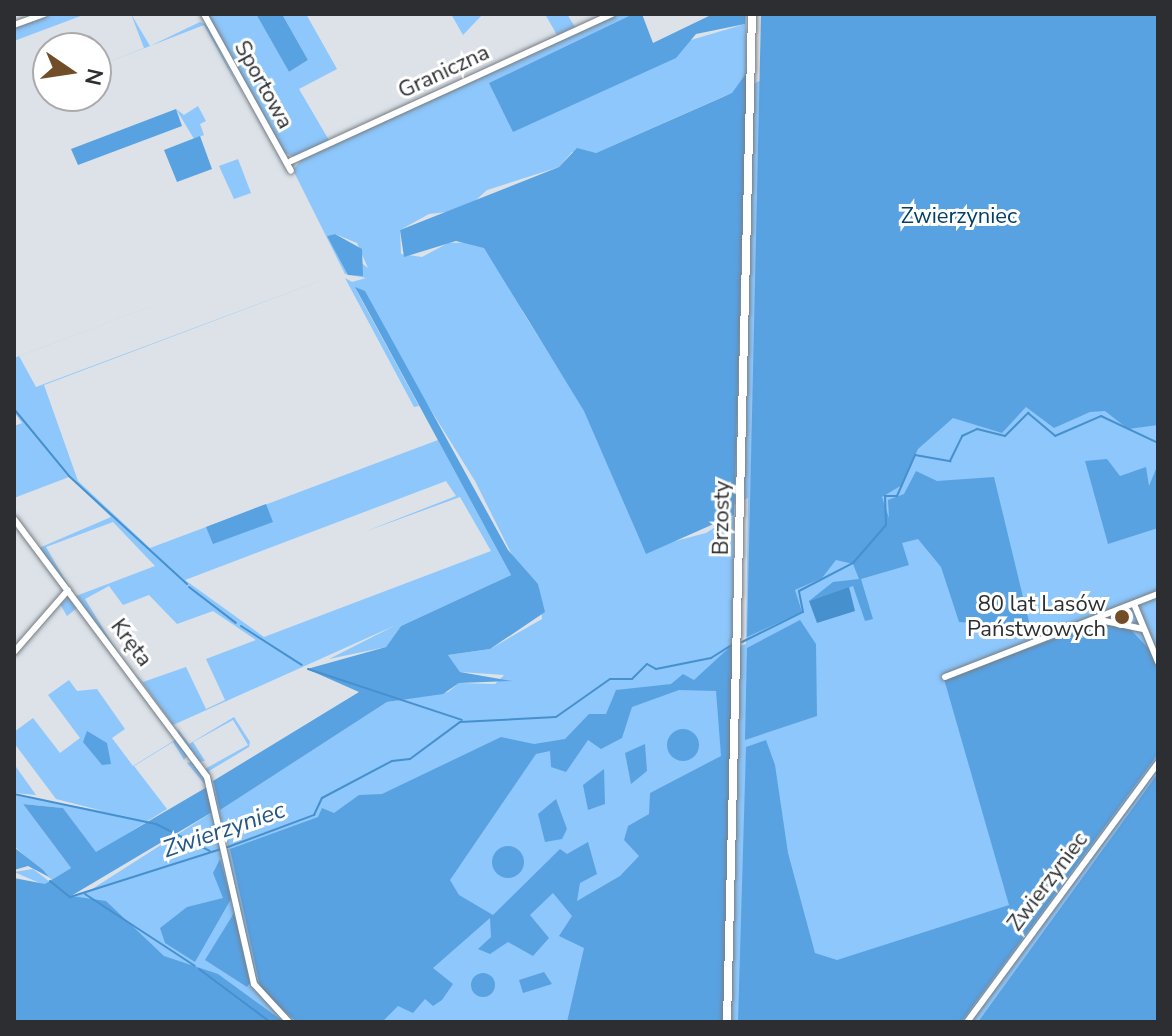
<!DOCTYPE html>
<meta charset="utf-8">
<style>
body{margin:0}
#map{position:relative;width:1172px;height:1036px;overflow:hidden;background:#dce2e8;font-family:"Nunito Sans",sans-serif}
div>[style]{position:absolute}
.green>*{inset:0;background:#8dc7fb}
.forest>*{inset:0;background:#59a2e2}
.round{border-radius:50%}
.water>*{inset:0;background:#4690ce}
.stream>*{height:2px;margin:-1px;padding:0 1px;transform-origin:1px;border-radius:1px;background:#4690ce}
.roads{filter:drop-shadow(0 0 2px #767c81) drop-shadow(0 0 2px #767c81)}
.minor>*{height:6px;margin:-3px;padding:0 3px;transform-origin:3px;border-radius:3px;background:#fff}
.tertiary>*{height:8px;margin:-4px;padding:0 4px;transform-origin:4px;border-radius:4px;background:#fff}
.dots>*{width:22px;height:22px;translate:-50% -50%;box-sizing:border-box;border:4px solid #fff;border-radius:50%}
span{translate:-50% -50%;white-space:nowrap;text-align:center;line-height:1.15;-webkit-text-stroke:6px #fff;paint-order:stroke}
.street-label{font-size:22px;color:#2c2e31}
.park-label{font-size:22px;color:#043f68}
.poi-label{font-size:22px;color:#2c2e31}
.right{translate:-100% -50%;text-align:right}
.water-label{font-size:24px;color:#245782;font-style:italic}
.frame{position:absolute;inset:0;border:16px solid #2c2e31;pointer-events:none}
.north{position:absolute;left:32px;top:32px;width:80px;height:80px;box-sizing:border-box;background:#fff;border:2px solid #ababad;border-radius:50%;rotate:103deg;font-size:22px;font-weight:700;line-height:32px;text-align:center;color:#2c2e31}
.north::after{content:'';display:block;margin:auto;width:28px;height:36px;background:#714e27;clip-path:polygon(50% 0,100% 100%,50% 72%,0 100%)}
</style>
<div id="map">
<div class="green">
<div style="clip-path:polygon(50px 14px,86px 14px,14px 41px,14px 27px)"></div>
<div style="clip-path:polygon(131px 14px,150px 46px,200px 22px,207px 25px,243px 96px,204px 25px,96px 67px,144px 48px)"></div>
<div style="clip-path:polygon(206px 14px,256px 14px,289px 72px,308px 60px,282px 14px,306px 14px,337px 69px,299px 89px,330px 142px,295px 157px,282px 152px)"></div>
<div style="clip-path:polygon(451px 14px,483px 14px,463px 35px)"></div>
<div style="clip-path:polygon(545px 14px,567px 14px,575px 27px,585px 22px,515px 56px,557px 35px)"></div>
<div style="clip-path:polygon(evenodd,618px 14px,633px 14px,490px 83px,691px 40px,745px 24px,746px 14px,747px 72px,733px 93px,764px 79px,1158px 14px,1158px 1022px,14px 1022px,42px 884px,14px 872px,33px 869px,70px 897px,89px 891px,214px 811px,207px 787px,187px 763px,194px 761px,209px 787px,224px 851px,229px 849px,205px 769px,248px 745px,233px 720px,193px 742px,205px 761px,199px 762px,178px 733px,178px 729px,189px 744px,234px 717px,250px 742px,249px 747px,209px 771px,221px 809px,387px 702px,448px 692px,459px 683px,495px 684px,504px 675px,460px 672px,448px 655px,490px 649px,542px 619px,538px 584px,518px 567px,475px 481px,355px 288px,419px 406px,414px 407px,345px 278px,352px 282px,366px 278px,345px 274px,293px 170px,301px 160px,618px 14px,729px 94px,477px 242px,448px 243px,422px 257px,401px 254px,400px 230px,429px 214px,465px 210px,487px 190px,559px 167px,572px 152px,596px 153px,729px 94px,618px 14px,335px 234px,357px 243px,368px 268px,327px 236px,335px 234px,618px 14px,519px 306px,593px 411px,643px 547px,585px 411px,519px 306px,618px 14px,748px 498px,746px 644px,725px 651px,733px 644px,734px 515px,706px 533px,645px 549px,748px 498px)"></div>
<div style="clip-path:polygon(198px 106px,206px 121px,200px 124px,204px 135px,194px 139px,176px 109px,184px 115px)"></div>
<div style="clip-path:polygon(238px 159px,251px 193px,234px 199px,219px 166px)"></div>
<div style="clip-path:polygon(evenodd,324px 241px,19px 356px,36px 387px,341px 273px,44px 385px,78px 481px,150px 548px,438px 440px,511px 575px,401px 626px,386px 647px,329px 659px,396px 625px,173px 725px,136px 674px,143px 682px,186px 667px,206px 709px,225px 700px,206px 659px,256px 640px,213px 611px,177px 624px,149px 595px,123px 605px,109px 586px,85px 599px,118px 653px,76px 596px,155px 566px,113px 522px,46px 547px,72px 592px,39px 548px,111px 517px,69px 477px,14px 498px,14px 426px,22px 423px,14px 412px,14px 358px,324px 241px,446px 481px,456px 496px,364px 532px,460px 497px,491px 551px,264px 637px,185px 580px,446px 481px)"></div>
<div style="clip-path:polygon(68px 598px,70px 598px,189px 754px,184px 760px,173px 742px,134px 766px,167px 809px,96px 853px,63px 808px,23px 804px,71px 868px,52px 880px,14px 846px,14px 795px,103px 811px,56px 799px,14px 743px,14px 732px,33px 718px,60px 753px,80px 738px,48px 695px,69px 680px,77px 691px,97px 689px,125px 729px,112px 738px,133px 766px,175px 740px,77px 608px,67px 616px,60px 604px)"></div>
<div style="clip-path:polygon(14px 764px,36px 795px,14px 793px)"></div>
</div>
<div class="forest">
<div style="clip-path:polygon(256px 14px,282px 14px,308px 60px,289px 72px)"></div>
<div style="clip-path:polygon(633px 14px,642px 14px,653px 43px,713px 14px,746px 14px,745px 24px,696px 34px,676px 58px,513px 132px,489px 83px)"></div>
<div style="clip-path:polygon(761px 14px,1158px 14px,1158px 425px,1128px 429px,1105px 411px,1090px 412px,1054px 428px,1026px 407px,1002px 433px,953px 418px,918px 449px,902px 485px,882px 497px,889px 518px,888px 500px,904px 494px,916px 471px,937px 481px,994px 477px,1030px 626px,959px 622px,941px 567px,918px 539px,902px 543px,909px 565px,861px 579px,873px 619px,865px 621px,853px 586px,809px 601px,833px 582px,859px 579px,853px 564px,836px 560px,822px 578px,795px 590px,802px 612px,747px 637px)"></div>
<div style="clip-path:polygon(747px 72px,734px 515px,646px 554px,584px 411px,484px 248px,456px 241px,404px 257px,400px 230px,559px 167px,577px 148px,596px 153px,732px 93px)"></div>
<div style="clip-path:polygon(176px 109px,182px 126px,78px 165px,71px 149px)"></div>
<div style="clip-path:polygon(200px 136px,212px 169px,177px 182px,164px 150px)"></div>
<div style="clip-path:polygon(335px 234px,362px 249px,363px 276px,348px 275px,327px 236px)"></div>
<div style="clip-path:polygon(355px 287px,365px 291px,508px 550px,538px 584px,545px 612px,490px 649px,448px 655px,460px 672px,512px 681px,459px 683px,443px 694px,387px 702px,220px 810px,213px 781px,359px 692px,307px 669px,386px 647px,401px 626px,511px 575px)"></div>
<div style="clip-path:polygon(1107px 459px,1120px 476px,1146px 467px,1149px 486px,1158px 464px,1158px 528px,1108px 544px,1085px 461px)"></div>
<div style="clip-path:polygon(266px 504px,273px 522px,213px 544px,206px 527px)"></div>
<div style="clip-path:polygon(800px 620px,816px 644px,817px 716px,745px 740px,747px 648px)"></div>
<div style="clip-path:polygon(1098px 623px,1130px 629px,1149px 649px,1158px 670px,1158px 754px,961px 1022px,738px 1022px,746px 747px,766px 740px,775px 765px,788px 853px,815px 953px,837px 960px,1009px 905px,944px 679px)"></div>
<div style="clip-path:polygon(evenodd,733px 644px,723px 1022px,567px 1022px,584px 948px,559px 936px,572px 916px,553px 893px,530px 915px,549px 938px,533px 956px,508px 942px,490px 954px,478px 949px,491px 937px,490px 918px,433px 968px,453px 984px,442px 1000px,433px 1006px,425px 999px,413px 1013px,398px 1006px,382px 1022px,297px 1022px,261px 991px,230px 849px,318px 817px,322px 808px,334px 813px,359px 795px,382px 794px,501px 737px,534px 744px,565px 739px,589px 714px,606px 714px,616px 690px,671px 684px,683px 674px,694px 680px,733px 644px,679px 690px,716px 691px,721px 756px,650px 793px,649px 814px,628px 826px,624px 840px,639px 856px,620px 876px,577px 901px,580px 883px,597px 874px,588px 842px,567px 854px,560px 849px,493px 915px,459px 895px,450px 880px,536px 754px,550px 751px,551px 767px,566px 772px,588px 740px,601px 749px,622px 738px,632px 707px,679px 690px)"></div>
<div class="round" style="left:667px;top:729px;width:32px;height:32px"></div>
<div style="clip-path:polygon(87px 731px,107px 743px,111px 764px,102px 765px,83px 742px)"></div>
<div style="clip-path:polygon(645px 744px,647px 771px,631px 784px,625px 753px)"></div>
<div style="clip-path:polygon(604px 769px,605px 804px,588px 810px,583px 785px)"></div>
<div style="clip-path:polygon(1158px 773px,1158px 1022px,978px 1022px,1143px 794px)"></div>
<div style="clip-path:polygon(207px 787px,214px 811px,71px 896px,106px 901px,164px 956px,218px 974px,284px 1022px,14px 1022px,14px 878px,45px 884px,71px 868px,23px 804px,63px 808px,96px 852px)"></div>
<div style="clip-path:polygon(556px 799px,567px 829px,562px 839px,545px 842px,538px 814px)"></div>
<div class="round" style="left:492px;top:846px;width:32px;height:32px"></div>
<div style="clip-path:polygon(15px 848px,43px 870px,49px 877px,28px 866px,14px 870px)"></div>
<div style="clip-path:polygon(220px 859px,231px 899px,195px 962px,165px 943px,160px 928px,187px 907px,223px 898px,213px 873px)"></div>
<div style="clip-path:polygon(234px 913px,250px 983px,247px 987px,205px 960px)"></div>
<div style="clip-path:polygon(544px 972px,552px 984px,523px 993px,519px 980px)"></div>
<div class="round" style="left:471px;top:973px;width:24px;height:24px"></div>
</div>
<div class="water">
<div style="clip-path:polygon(849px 587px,855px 611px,817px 623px,809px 601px)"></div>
</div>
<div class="stream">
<div style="left:14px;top:409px;width:87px;rotate:50.6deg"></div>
<div style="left:69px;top:476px;width:160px;rotate:42.5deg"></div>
<div style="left:189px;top:587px;width:59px;rotate:37.5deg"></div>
<div style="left:241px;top:626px;width:72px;rotate:32.6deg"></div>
<div style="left:742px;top:642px;width:68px;rotate:-26.2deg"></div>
<div style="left:803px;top:612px;width:21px;rotate:-101deg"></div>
<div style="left:799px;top:591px;width:61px;rotate:-27.4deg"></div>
<div style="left:853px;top:563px;width:50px;rotate:-49deg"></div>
<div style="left:886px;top:525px;width:29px;rotate:-92deg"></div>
<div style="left:885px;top:496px;width:12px"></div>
<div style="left:897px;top:496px;width:45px;rotate:-66.3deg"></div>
<div style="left:915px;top:455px;width:36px;rotate:10deg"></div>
<div style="left:950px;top:461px;width:28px;rotate:-64deg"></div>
<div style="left:962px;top:436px;width:17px;rotate:-25deg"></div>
<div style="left:977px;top:429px;width:29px;rotate:14deg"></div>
<div style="left:1005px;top:436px;width:33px;rotate:-45deg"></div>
<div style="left:1028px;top:413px;width:35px;rotate:40deg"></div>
<div style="left:1055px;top:436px;width:50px;rotate:-23.5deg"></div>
<div style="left:1101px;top:416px;width:63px;rotate:25.3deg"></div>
<div style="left:308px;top:669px;width:162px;rotate:18.3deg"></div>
<div style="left:14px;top:794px;width:145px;rotate:11.9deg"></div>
<div style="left:156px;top:824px;width:60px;rotate:26.6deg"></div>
<div style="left:50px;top:881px;width:26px;rotate:39deg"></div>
<div style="left:70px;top:897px;width:166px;rotate:-17.6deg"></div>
<div style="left:228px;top:847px;width:92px;rotate:-20.4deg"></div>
<div style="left:314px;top:815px;width:19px;rotate:-65deg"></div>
<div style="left:322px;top:798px;width:79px;rotate:-27.9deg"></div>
<div style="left:392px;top:761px;width:18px;rotate:-6deg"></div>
<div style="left:410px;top:759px;width:62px;rotate:-36.5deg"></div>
<div style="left:460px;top:722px;width:96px;rotate:-3deg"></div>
<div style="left:556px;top:717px;width:66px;rotate:-35.1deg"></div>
<div style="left:610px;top:679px;width:22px"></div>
<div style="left:632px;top:679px;width:21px;rotate:-45deg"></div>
<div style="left:647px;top:664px;width:10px;rotate:29deg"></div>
<div style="left:656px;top:669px;width:56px;rotate:-11.3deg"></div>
<div style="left:711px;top:658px;width:26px;rotate:-32deg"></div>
<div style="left:85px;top:894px;width:131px;rotate:33.2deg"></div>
<div style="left:199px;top:969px;width:89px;rotate:36.7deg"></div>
</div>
<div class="roads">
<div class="minor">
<div style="left:204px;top:14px;width:179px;rotate:61deg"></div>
<div style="left:14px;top:25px;width:32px;rotate:-20deg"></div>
<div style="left:291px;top:161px;width:353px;rotate:-24.6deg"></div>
<div style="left:14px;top:519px;width:322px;rotate:53.2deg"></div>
<div style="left:207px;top:777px;width:212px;rotate:77.2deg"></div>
<div style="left:254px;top:984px;width:52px;rotate:47.4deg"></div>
<div style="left:1134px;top:604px;width:63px;rotate:67.5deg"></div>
<div style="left:1100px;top:620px;width:44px;rotate:11.8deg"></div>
<div style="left:14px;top:652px;width:82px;rotate:-48.9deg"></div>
<div style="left:945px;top:677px;width:229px;rotate:-21.3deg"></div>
<div style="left:967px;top:1022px;width:322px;rotate:-53.6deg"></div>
</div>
<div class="tertiary">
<div style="left:727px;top:1022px;width:1008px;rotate:-88.58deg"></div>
</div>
</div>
<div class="dots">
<div style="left:1122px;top:617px;background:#714e27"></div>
</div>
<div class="street-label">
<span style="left:444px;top:72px;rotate:-25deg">Graniczna</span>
<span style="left:263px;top:85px;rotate:61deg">Sportowa</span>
<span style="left:722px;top:518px;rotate:-89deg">Brzosty</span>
<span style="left:131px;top:643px;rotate:53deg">Kręta</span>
<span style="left:1048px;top:882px;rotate:-53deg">Zwierzyniec</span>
</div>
<div class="park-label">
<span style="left:959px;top:217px">Zwierzyniec</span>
</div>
<div class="poi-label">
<span class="right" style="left:1106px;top:617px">80 lat Lasów<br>Państwowych</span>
</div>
<div class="water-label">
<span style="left:224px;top:830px;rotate:-19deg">Zwierzyniec</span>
</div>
<div class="frame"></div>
<div class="north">N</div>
</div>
